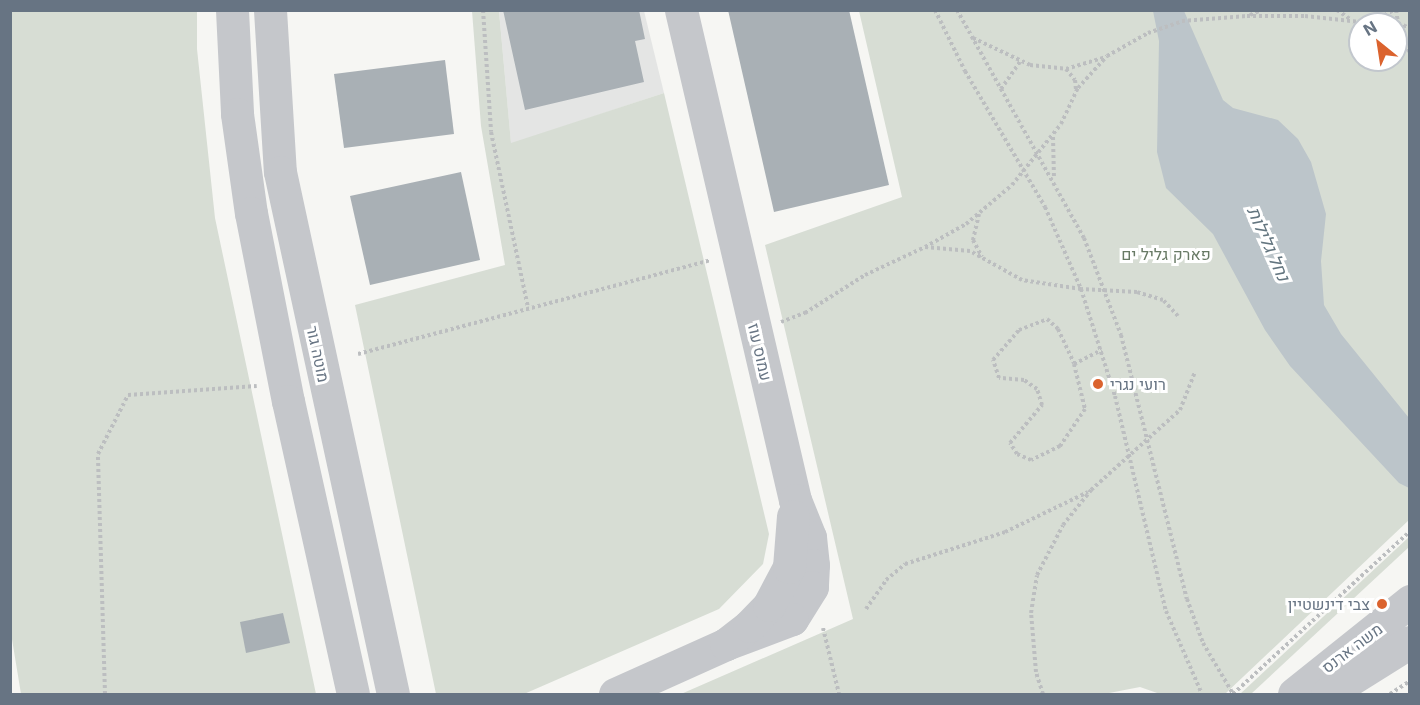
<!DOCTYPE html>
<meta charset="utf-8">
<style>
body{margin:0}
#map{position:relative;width:1420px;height:705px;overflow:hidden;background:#f6f6f3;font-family:Inter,Heebo,sans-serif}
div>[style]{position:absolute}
.built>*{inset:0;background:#e4e5e4}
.green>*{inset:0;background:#d7ddd4}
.water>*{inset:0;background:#bcc5ca}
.building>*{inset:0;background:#a9b0b5}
.path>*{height:4px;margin-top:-2px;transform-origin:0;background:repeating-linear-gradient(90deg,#bcbec0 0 3px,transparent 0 6px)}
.minor>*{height:33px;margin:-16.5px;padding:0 16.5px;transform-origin:16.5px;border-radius:16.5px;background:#c5c7cb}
.dots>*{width:16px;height:16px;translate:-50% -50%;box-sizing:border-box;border:3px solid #fff;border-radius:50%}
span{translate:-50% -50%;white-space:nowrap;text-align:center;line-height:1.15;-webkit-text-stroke:6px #fff;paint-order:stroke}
.park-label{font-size:16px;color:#687a65}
.street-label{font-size:16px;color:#677483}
.poi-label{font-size:16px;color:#677483}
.left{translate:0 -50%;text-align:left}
.right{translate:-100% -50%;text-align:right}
.water-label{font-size:18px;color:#63757f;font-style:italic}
.frame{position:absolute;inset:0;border:12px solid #677483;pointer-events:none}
.north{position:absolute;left:1348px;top:12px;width:60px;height:60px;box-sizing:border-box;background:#fff;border:2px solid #c2c7cd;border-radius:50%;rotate:330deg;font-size:16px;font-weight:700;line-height:24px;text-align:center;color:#677483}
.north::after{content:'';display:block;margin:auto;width:21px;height:27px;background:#db632e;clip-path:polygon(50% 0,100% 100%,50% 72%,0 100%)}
</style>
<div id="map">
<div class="built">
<div style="clip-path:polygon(499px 11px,644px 11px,664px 93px,511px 144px)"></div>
</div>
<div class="green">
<div style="clip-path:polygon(10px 11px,197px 11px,197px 49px,215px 218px,316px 694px,21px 694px,10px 627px)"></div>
<div style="clip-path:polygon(472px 11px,499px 11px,511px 143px,664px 93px,769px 534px,763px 564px,719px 609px,524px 694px,436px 694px,355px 305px,505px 265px,481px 126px)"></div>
<div style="clip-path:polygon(evenodd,859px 11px,1409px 11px,1409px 520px,1225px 694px,1160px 694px,1140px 687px,1104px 694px,681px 694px,853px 619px,765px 245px,902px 197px,859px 11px,1360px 24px,1396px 24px,1396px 60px,1360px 60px,1360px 24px)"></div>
<div style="clip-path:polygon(1409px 537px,1409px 547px,1251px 694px,1240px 694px)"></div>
</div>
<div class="water">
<div style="clip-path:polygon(1153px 11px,1184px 11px,1223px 100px,1233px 108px,1278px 120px,1298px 139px,1311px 162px,1326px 214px,1321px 261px,1324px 305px,1341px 334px,1409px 418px,1409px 488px,1399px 483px,1290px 366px,1265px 330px,1213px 234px,1166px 188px,1157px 152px,1159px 41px)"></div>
</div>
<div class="building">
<div style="clip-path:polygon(503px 10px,639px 10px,645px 39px,635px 41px,644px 82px,525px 110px)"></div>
<div style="clip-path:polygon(728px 10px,849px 10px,889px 185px,774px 212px)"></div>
<div style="clip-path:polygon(445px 60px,454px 134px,344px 148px,334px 74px)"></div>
<div style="clip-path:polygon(461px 172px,480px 260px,370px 285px,350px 196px)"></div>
<div style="clip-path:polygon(283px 613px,290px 643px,246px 653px,240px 622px)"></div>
</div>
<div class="path">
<div style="left:483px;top:10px;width:122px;rotate:86.2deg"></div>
<div style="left:491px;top:132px;width:180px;rotate:78.1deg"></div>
<div style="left:935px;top:10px;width:68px;rotate:63.8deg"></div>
<div style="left:965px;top:71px;width:158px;rotate:59.5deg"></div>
<div style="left:1045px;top:207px;width:90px;rotate:66.3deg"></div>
<div style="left:1081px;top:289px;width:112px;rotate:72.4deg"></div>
<div style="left:1115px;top:396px;width:221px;rotate:76.7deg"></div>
<div style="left:1166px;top:611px;width:90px;rotate:66.6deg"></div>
<div style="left:957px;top:10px;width:261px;rotate:60.9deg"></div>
<div style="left:1084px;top:238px;width:104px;rotate:69.1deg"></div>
<div style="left:1121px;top:335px;width:272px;rotate:76deg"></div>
<div style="left:1187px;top:599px;width:47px;rotate:70deg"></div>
<div style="left:1203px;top:643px;width:59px;rotate:59.5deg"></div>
<div style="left:1337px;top:10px;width:16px;rotate:35deg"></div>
<div style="left:1396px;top:10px;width:13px;rotate:81deg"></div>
<div style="left:1398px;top:23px;width:13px;rotate:23deg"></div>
<div style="left:1250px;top:15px;width:12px;rotate:-24deg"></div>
<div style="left:1374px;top:21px;width:23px;rotate:-29deg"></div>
<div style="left:1396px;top:35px;width:22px;rotate:51deg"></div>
<div style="left:973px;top:38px;width:63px;rotate:25.3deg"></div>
<div style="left:1030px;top:65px;width:36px;rotate:6deg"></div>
<div style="left:1066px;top:69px;width:42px;rotate:-16.7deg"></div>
<div style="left:1066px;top:69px;width:14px;rotate:51deg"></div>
<div style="left:1075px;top:80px;width:10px;rotate:84deg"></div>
<div style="left:1001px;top:89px;width:33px;rotate:-55deg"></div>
<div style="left:1053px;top:137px;width:40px;rotate:88.6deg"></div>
<div style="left:979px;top:214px;width:27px;rotate:103deg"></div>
<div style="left:973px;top:240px;width:19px;rotate:62deg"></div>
<div style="left:1178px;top:316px;width:22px;rotate:-133deg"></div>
<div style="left:1163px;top:300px;width:27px;rotate:-163deg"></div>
<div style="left:1137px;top:292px;width:56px;rotate:-176.9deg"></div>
<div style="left:1081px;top:289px;width:60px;rotate:-171.3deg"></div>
<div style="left:1022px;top:280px;width:60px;rotate:-150.9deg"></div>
<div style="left:970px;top:251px;width:45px;rotate:-174.9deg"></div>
<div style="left:925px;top:247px;width:47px;rotate:-29.3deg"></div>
<div style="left:966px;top:224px;width:60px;rotate:-40.3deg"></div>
<div style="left:1012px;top:185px;width:78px;rotate:-51.2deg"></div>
<div style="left:1061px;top:124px;width:40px;rotate:-65deg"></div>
<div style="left:1078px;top:88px;width:43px;rotate:-47.8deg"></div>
<div style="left:1107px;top:56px;width:47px;rotate:-29.3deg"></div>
<div style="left:1148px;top:33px;width:36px;rotate:-19deg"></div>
<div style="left:1182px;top:21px;width:65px;rotate:-4.4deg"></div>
<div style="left:1247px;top:16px;width:58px"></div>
<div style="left:1305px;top:16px;width:74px;rotate:6.2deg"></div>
<div style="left:1047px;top:319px;width:15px;rotate:42deg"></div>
<div style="left:1058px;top:329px;width:38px;rotate:65deg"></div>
<div style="left:1074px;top:364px;width:46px;rotate:76.3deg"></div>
<div style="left:1085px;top:409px;width:45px;rotate:124deg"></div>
<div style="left:1060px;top:446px;width:32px;rotate:154deg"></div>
<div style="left:1031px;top:460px;width:15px;rotate:-157deg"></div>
<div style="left:1017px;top:454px;width:13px;rotate:-122deg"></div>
<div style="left:1010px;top:443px;width:50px;rotate:-49.9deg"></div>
<div style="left:1042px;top:405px;width:17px;rotate:-107deg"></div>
<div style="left:1037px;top:389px;width:16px;rotate:-145deg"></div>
<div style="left:1024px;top:380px;width:25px;rotate:-175deg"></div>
<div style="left:999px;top:378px;width:19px;rotate:-108deg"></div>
<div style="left:993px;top:360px;width:40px;rotate:-49deg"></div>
<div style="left:1019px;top:330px;width:30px;rotate:-21deg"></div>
<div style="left:781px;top:322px;width:26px;rotate:-21deg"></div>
<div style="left:805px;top:313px;width:71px;rotate:-32.3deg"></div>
<div style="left:865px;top:275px;width:66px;rotate:-25deg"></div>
<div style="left:358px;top:354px;width:365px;rotate:-14.9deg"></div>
<div style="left:1074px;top:364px;width:31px;rotate:-27deg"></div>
<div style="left:866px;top:609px;width:35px;rotate:-55deg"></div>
<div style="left:886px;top:580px;width:25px;rotate:-40deg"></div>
<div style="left:905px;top:564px;width:105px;rotate:-17.7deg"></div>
<div style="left:1005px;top:532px;width:92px;rotate:-25.7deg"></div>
<div style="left:823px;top:628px;width:68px;rotate:76.4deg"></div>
<div style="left:105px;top:694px;width:240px;rotate:-91.7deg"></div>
<div style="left:98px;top:454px;width:66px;rotate:-63deg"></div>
<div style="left:128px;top:395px;width:129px;rotate:-4deg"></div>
<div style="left:1043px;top:694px;width:23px;rotate:-108deg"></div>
<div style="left:1036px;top:672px;width:59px;rotate:-94.8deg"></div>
<div style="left:1031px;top:613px;width:38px;rotate:-81deg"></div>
<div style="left:1037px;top:575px;width:56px;rotate:-62.5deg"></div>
<div style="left:1063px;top:525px;width:45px;rotate:-51.3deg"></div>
<div style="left:1091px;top:490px;width:120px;rotate:-42deg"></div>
<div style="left:1180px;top:410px;width:41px;rotate:-68.5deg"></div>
<div style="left:1233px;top:694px;width:241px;rotate:-42.6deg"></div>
<div style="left:1390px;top:694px;width:24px;rotate:-33deg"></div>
</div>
<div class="minor">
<div style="left:232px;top:10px;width:104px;rotate:87.2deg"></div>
<div style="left:237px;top:114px;width:100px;rotate:82deg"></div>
<div style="left:251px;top:213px;width:192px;rotate:78.9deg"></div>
<div style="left:288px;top:401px;width:300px;rotate:77.5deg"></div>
<div style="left:270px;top:10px;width:162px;rotate:86.5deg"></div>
<div style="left:280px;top:172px;width:534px;rotate:77.79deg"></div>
<div style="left:681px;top:10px;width:503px;rotate:76.9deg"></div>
<div style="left:795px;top:500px;width:40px;rotate:68deg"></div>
<div style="left:810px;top:537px;width:28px;rotate:84deg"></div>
<div style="left:813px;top:565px;width:22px;rotate:93deg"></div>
<div style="left:812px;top:587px;width:38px;rotate:122deg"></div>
<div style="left:792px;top:619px;width:71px;rotate:159.3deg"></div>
<div style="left:615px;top:694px;width:122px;rotate:-24.2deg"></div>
<div style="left:726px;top:644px;width:29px;rotate:-38deg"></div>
<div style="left:749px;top:626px;width:29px;rotate:-46deg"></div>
<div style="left:769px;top:605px;width:43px;rotate:-62.2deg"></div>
<div style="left:789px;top:567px;width:51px;rotate:-85.5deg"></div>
<div style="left:1294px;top:694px;width:149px;rotate:-38.7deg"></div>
<div style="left:1327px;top:694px;width:98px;rotate:-32.1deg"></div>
</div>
<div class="dots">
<div style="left:1098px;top:384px;background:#db632e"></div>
<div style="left:1382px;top:604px;background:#db632e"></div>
</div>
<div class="park-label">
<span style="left:1166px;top:254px">פארק גליל ים</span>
</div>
<div class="street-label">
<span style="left:760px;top:352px;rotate:77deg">עמוס עוז</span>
<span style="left:318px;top:354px;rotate:78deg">מוטה גור</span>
<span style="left:1352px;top:648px;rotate:-37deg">משה ארנס</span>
</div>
<div class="poi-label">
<span class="left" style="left:1110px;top:384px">רועי נגרי</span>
<span class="right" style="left:1370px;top:604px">צבי דינשטיין</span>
</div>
<div class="water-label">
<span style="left:1268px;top:244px;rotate:66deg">נחל גלילות</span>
</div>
<div class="frame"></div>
<div class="north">N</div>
</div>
